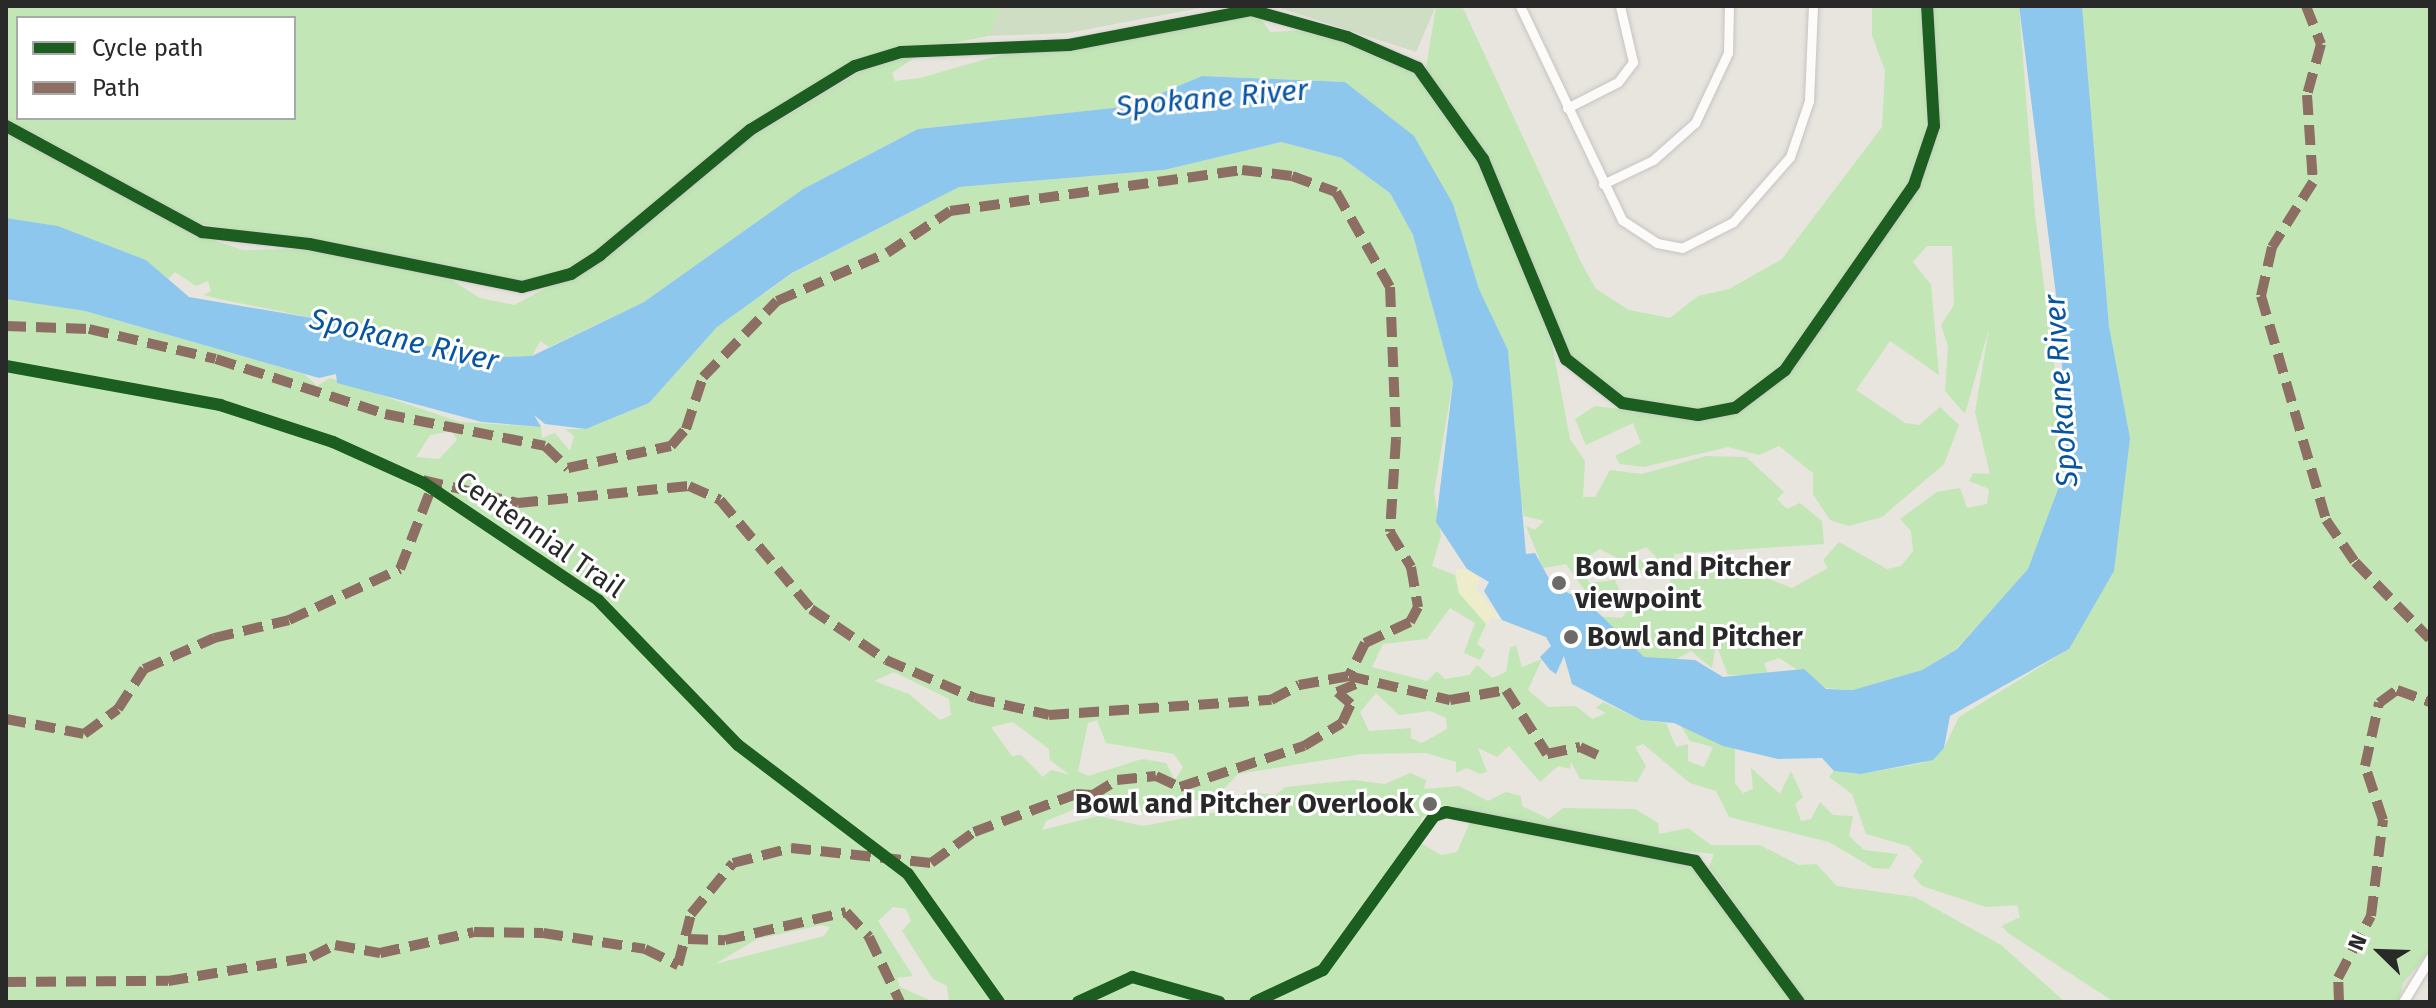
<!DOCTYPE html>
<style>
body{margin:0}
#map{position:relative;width:2436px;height:1008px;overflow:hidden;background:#e8e5de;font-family:"Fira Sans",sans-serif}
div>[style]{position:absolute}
.green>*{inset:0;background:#c2e6b5}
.sand>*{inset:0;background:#eeedcb}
.cemetery>*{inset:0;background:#d0ddc5}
.water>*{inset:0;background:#8ec7ed}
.roads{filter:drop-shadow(0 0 2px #c5c4c4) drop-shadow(0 0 2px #c5c4c4)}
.minor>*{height:9px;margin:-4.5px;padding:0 4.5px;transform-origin:4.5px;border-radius:4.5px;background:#fcfbfa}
.quiet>*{height:10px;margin-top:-5px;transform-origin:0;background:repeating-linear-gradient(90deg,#8d6e63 0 20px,transparent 0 30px)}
.cycleway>*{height:12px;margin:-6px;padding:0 6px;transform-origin:6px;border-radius:6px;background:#1b5e20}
.dots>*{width:22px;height:22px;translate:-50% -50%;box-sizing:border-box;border:4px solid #fff;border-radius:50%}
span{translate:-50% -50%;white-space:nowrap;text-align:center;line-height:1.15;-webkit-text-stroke:6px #fff;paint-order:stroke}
.street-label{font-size:28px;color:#292929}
.poi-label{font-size:28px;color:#292929;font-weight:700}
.left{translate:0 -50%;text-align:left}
.right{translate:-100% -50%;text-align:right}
.water-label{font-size:30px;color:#0754a0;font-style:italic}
.frame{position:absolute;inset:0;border:8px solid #292929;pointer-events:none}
.legend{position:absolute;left:16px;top:16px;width:280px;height:104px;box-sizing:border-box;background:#fff;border:2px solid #a9a9a9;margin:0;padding:10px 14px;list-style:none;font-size:24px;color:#292929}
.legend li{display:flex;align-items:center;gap:16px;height:40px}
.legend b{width:40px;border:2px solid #a9a9a9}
.north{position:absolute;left:2340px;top:912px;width:80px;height:80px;-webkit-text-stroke:6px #fff;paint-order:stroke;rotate:293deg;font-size:22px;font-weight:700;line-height:32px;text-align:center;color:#292929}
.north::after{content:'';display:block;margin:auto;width:28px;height:36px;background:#292929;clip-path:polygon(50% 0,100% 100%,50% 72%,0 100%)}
</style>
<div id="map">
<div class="green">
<div style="clip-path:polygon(evenodd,6px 6px,1001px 6px,988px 36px,853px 63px,720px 149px,595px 254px,566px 273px,520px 284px,185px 221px,6px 119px,6px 6px,18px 18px,294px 18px,294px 118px,18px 118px,18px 18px)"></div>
<div style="clip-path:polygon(1436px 6px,1462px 6px,1582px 264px,1596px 289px,1629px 310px,1670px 318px,1698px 296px,1729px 289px,1782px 259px,1882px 127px,1885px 71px,1872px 35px,1872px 6px,1922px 6px,1930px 136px,1911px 181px,1827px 308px,1762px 388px,1715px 409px,1677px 411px,1621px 399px,1567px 355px,1492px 168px,1426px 68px)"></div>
<div style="clip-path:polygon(1928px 6px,2019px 6px,2035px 215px,2067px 465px,2028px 570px,1956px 649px,1922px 670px,1853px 690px,1826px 688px,1779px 658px,1764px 663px,1768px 675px,1728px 675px,1716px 644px,1712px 668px,1691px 651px,1669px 663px,1644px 657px,1596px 616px,1622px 618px,1633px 603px,1628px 589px,1653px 602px,1670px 590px,1670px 571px,1646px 547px,1632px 553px,1646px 565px,1641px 570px,1600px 549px,1581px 561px,1589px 583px,1615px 580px,1621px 593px,1586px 592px,1566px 564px,1543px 568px,1526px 526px,1535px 530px,1544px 521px,1524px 516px,1519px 492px,1508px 350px,1479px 289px,1453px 204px,1345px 82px,1202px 76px,1131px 106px,918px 129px,803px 189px,644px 302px,549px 347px,540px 341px,532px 356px,466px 358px,336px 322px,334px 316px,329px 321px,219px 299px,204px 295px,211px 291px,208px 281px,196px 286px,175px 272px,168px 279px,146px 260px,58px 226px,6px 218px,6px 132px,203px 237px,243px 250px,312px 249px,445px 276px,480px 298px,514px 305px,608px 256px,745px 141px,873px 64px,917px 56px,892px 73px,895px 81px,920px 78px,1014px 51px,1082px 48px,1238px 15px,1260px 17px,1270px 32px,1307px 30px,1357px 45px,1417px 71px,1433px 88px,1488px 178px,1552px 344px,1570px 439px,1585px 461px,1583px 497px,1595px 497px,1610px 470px,1642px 474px,1706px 456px,1746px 457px,1784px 492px,1777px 499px,1787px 509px,1800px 503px,1822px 521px,1824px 544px,1674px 554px,1675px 572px,1743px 569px,1792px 588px,1828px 568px,1823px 560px,1839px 542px,1887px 569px,1901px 566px,1913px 551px,1911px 531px,1900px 519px,1937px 492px,1960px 488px,1967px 508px,1987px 504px,1989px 489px,1969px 481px,1973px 473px,1990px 474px,1975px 412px,1989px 328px,1965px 414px,1945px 391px,1948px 347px,1941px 325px,1954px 305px,1952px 246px,1927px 246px,1913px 262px,1931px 285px,1939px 375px,1890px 341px,1856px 390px,1905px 423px,1919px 425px,1940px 407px,1959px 425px,1944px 464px,1882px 517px,1849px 526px,1830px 520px,1813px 494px,1813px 473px,1779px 446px,1759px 455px,1728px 447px,1644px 467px,1620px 464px,1615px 456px,1641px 443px,1633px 423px,1586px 445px,1575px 419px,1595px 406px,1697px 418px,1737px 410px,1787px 372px,1924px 169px,1936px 133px)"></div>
<div style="clip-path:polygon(2082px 6px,2430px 6px,2430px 952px,2403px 983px,2399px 1002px,2114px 1002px,2008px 933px,2002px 926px,2020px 917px,2017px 905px,1986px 907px,1922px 886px,1913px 876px,1923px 861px,1908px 846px,1866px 834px,1852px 794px,1829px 777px,1834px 771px,1861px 774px,1923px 763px,1944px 748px,1959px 717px,2069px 649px,2130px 438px,2109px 326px)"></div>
<div style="clip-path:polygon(evenodd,1281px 142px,1342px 158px,1390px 193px,1413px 235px,1453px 381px,1434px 492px,1441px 536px,1432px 566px,1455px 575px,1459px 593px,1480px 612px,1486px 624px,1477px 644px,1485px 650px,1480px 660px,1464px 653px,1475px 623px,1450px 608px,1427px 639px,1383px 644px,1372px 667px,1427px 681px,1437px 671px,1445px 679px,1469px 675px,1477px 665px,1492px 678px,1506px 672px,1510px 647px,1516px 646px,1522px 667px,1542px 659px,1528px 690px,1548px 707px,1576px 706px,1592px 719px,1606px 713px,1596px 708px,1603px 702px,1641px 720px,1666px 723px,1676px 747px,1688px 744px,1688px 761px,1704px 767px,1713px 747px,1690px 741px,1681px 726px,1735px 749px,1735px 783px,1743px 793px,1753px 789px,1751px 768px,1780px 794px,1791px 771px,1803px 797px,1795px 804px,1801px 821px,1811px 819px,1820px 802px,1833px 815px,1853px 816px,1849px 836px,1864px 850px,1898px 854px,1889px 869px,1873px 868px,1829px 842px,1729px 817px,1716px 791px,1690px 783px,1643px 744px,1635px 747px,1646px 766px,1637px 782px,1580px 779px,1571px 762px,1570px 769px,1558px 766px,1540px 782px,1509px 746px,1497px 757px,1478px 748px,1487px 772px,1480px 774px,1467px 768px,1456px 773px,1456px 762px,1426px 753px,1362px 754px,1238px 774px,1210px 803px,1192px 799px,1135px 814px,1092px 802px,1046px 821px,1042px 830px,1098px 816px,1143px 826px,1228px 810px,1245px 792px,1276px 795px,1285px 787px,1354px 780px,1385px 784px,1410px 773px,1426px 780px,1424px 789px,1459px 786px,1488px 801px,1506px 792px,1521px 796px,1522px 806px,1549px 819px,1563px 808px,1635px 809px,1658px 823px,1659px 834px,1688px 828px,1711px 845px,1760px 845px,1799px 865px,1816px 864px,1837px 886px,1915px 897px,2001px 945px,2065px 1002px,1805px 1002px,1709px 867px,1714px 854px,1609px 843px,1444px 805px,1422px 818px,1415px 840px,1441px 855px,1457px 852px,1471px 820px,1690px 860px,1794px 1002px,949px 1002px,947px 986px,933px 979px,902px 931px,911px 921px,906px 909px,893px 907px,878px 921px,913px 976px,897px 978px,900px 987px,934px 1002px,6px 1002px,6px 299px,85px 311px,304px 374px,317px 386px,330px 378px,460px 422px,541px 427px,542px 438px,555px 433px,570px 451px,574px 436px,565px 429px,586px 429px,649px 403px,717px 327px,793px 273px,959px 187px,1164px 170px,1281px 142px,452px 431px,457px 440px,439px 459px,416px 457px,430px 435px,452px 431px,1281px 142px,894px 672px,949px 699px,951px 715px,940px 720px,909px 694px,874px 681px,894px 672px,1281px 142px,1376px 693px,1399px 715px,1430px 711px,1446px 718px,1447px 729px,1422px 743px,1411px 738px,1411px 728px,1369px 731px,1360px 712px,1376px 693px,1281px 142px,1097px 720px,1106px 743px,1174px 754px,1183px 767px,1175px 780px,1166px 763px,1142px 759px,1088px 776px,1078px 771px,1088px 723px,1097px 720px,1281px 142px,1013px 722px,1049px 749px,1050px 760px,1070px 775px,1051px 770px,1043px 777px,1021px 755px,1012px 756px,991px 727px,1013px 722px,1281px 142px,821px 925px,830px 927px,824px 936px,715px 964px,757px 939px,821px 925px)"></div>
</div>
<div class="sand">
<div style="clip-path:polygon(1467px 569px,1480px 579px,1476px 589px,1502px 620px,1492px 616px,1486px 624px,1459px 593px,1456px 570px)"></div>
</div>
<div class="cemetery">
<div style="clip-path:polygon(1001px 6px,1211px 6px,1068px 33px,988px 36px)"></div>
<div style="clip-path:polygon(1274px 6px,1436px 6px,1416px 52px)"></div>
</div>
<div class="water">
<div style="clip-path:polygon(2019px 6px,2082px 6px,2109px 326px,2130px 438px,2114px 571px,2069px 649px,1950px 716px,1944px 748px,1933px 760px,1861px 774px,1834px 771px,1822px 758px,1778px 759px,1723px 746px,1674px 723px,1641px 720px,1572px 684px,1564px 656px,1556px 674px,1550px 670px,1540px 657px,1551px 646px,1546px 637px,1502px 620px,1484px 591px,1489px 582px,1467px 569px,1436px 522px,1453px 382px,1413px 235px,1390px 193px,1342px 158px,1281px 142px,1164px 170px,959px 187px,792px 273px,717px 327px,649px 403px,586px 429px,545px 424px,534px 415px,541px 427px,482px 422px,337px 383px,336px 374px,319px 378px,85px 311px,6px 299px,6px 218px,58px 226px,146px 260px,189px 297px,376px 329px,466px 358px,532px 356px,644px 302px,803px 189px,918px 129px,1131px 106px,1202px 76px,1345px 82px,1414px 136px,1453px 204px,1479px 289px,1508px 350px,1526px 554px,1535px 553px,1553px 586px,1586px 601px,1644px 657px,1695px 660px,1723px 677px,1804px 669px,1826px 689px,1853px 690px,1922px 670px,1957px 649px,2028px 569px,2067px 465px,2060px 326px)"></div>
</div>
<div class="roads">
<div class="minor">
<div style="left:1520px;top:6px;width:237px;rotate:64.5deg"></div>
<div style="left:1622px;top:220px;width:42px;rotate:33.3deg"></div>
<div style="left:1657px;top:243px;width:25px;rotate:11deg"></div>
<div style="left:1682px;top:248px;width:57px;rotate:-27deg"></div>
<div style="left:1733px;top:222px;width:86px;rotate:-48.8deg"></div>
<div style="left:1790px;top:157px;width:59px;rotate:-71.3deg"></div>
<div style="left:1809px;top:101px;width:95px;rotate:-87.6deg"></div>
<div style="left:1567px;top:108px;width:57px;rotate:-27deg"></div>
<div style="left:1618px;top:82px;width:25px;rotate:-53deg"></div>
<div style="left:1633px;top:62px;width:57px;rotate:-103.1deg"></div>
<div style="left:6px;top:126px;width:223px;rotate:28.4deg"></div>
<div style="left:202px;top:232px;width:108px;rotate:6.4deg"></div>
<div style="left:309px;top:244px;width:217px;rotate:11.4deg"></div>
<div style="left:522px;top:287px;width:51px;rotate:-14.9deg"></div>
<div style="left:571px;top:274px;width:35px;rotate:-33deg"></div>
<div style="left:600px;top:255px;width:195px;rotate:-39.8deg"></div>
<div style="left:750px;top:130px;width:123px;rotate:-31.4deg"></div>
<div style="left:855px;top:66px;width:48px;rotate:-16.9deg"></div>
<div style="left:901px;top:52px;width:168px;rotate:-2.4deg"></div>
<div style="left:1069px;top:45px;width:185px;rotate:-10.9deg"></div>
<div style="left:1251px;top:10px;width:100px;rotate:15.7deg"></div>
<div style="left:1347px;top:37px;width:77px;rotate:23.6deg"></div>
<div style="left:1418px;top:68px;width:112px;rotate:54.5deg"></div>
<div style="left:1483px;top:159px;width:217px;rotate:67.5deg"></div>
<div style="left:1566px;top:359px;width:71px;rotate:38.2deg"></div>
<div style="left:1622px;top:403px;width:77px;rotate:9deg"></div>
<div style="left:1698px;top:415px;width:38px;rotate:-11deg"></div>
<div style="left:1735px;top:408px;width:63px;rotate:-37.2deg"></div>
<div style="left:1785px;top:370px;width:226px;rotate:-55.1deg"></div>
<div style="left:1914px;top:185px;width:62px;rotate:-71.3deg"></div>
<div style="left:1934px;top:126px;width:120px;rotate:-93.3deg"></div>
<div style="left:1603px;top:184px;width:55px;rotate:-25.6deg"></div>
<div style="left:1653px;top:160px;width:56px;rotate:-41.4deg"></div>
<div style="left:1695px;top:123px;width:77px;rotate:-64.8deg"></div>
<div style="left:1728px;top:53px;width:47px;rotate:-88.8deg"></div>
<div style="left:1458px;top:813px;width:242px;rotate:11.4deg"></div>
<div style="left:1695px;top:861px;width:175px;rotate:53.6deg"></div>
<div style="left:2403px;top:1002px;width:52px;rotate:-58.5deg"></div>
</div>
</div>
<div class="quiet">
<div style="left:2306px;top:6px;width:41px;rotate:68.5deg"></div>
<div style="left:2321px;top:44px;width:53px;rotate:105.4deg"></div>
<div style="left:2307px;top:95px;width:87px;rotate:86.1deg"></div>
<div style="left:2313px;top:182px;width:77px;rotate:122.2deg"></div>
<div style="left:2272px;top:247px;width:50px;rotate:102.7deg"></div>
<div style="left:2261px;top:296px;width:233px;rotate:73.8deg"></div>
<div style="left:2326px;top:520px;width:51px;rotate:55.4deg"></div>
<div style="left:2355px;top:562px;width:107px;rotate:45.8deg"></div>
<div style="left:6px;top:326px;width:83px;rotate:2.1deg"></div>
<div style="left:89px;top:329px;width:130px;rotate:13.3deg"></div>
<div style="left:216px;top:359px;width:178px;rotate:18deg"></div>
<div style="left:385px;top:414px;width:163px;rotate:11.3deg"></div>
<div style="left:545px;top:446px;width:32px;rotate:44deg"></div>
<div style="left:568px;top:468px;width:105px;rotate:-12.1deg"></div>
<div style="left:671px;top:446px;width:23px;rotate:-49deg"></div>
<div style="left:686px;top:429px;width:55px;rotate:-71.9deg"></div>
<div style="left:703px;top:377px;width:106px;rotate:-45.8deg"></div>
<div style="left:777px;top:301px;width:120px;rotate:-23.6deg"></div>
<div style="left:887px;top:253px;width:76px;rotate:-33.7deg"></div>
<div style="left:950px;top:211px;width:295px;rotate:-8deg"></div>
<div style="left:1242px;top:170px;width:50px;rotate:6.8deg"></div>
<div style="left:1292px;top:176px;width:47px;rotate:20deg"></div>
<div style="left:1336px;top:192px;width:109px;rotate:60.4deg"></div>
<div style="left:1390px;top:287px;width:152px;rotate:87.7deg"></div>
<div style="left:1396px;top:439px;width:93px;rotate:93.7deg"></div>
<div style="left:1390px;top:532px;width:41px;rotate:59deg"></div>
<div style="left:1411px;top:567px;width:41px;rotate:80.1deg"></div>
<div style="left:1418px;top:607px;width:17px;rotate:118deg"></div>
<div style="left:1410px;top:622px;width:50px;rotate:155deg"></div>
<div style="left:1365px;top:643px;width:37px;rotate:116deg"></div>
<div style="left:423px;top:480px;width:98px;rotate:13.6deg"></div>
<div style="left:518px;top:503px;width:172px;rotate:-5.7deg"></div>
<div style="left:689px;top:486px;width:34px;rotate:24deg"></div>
<div style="left:720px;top:500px;width:142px;rotate:50.1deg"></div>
<div style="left:811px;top:609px;width:91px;rotate:34.2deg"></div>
<div style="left:886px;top:660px;width:97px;rotate:23.1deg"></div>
<div style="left:975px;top:698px;width:76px;rotate:12.9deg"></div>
<div style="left:1049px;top:715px;width:223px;rotate:-3.9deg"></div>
<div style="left:1271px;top:700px;width:32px;rotate:-28deg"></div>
<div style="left:1299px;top:685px;width:51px;rotate:-10.2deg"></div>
<div style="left:1349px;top:676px;width:104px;rotate:13.4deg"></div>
<div style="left:1450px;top:700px;width:57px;rotate:-10.1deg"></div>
<div style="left:1506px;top:690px;width:76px;rotate:57.4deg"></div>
<div style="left:1547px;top:754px;width:34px;rotate:-12deg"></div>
<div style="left:1580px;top:747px;width:19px;rotate:25deg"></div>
<div style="left:6px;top:719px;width:79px;rotate:10.9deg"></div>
<div style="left:84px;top:734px;width:42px;rotate:-36.3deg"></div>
<div style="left:118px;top:709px;width:48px;rotate:-57deg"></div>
<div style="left:144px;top:669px;width:77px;rotate:-23.9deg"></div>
<div style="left:214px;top:638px;width:77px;rotate:-13.5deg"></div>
<div style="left:289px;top:620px;width:122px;rotate:-24.7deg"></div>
<div style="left:400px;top:569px;width:86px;rotate:-68.8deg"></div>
<div style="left:688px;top:939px;width:37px;rotate:2deg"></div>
<div style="left:725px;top:940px;width:124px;rotate:-13deg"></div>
<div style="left:846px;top:912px;width:34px;rotate:47deg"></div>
<div style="left:869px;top:937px;width:72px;rotate:64.5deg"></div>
<div style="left:6px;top:982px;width:162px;rotate:-0.4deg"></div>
<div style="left:168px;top:981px;width:145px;rotate:-9.5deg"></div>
<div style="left:311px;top:957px;width:27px;rotate:-27deg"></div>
<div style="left:335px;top:945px;width:46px;rotate:10.1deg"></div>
<div style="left:380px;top:953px;width:96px;rotate:-12.6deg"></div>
<div style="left:474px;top:932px;width:69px;rotate:0.8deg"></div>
<div style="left:543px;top:933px;width:103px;rotate:8.9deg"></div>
<div style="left:645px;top:949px;width:37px;rotate:26deg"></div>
<div style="left:678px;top:965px;width:53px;rotate:-75.7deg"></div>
<div style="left:691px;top:914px;width:66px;rotate:-50.5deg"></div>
<div style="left:733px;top:863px;width:60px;rotate:-14.5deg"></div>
<div style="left:791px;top:848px;width:141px;rotate:6.1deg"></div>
<div style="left:931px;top:863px;width:53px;rotate:-35.8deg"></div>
<div style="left:974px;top:832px;width:109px;rotate:-20.4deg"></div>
<div style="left:1076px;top:794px;width:17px;rotate:3deg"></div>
<div style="left:1093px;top:795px;width:28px;rotate:-32deg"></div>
<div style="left:1117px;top:780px;width:39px;rotate:-6deg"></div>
<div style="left:1156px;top:776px;width:26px;rotate:25deg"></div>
<div style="left:1180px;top:787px;width:131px;rotate:-18.3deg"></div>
<div style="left:1304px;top:746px;width:44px;rotate:-31.2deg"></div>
<div style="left:1342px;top:723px;width:21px;rotate:-65deg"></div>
<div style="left:1351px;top:704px;width:18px;rotate:-139deg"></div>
<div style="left:1337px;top:692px;width:28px;rotate:-23deg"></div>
<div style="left:2339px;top:1002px;width:24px;rotate:-92deg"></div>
<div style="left:2338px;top:978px;width:70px;rotate:-62deg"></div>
<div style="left:2371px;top:916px;width:97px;rotate:-82.9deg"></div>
<div style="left:2383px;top:820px;width:57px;rotate:-108.4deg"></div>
<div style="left:2365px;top:766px;width:65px;rotate:-77.5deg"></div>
<div style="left:2379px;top:703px;width:22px;rotate:-36deg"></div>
<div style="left:2397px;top:690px;width:35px;rotate:20deg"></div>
</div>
<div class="cycleway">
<div style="left:6px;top:126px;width:223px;rotate:28.4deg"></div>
<div style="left:202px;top:232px;width:108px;rotate:6.4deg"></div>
<div style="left:309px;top:244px;width:217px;rotate:11.4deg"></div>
<div style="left:522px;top:287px;width:51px;rotate:-14.9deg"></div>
<div style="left:571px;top:274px;width:35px;rotate:-33deg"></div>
<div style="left:600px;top:255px;width:195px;rotate:-39.8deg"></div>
<div style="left:750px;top:130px;width:123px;rotate:-31.4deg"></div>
<div style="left:855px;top:66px;width:48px;rotate:-16.9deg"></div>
<div style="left:901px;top:52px;width:168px;rotate:-2.4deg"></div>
<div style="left:1069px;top:45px;width:185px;rotate:-10.9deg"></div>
<div style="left:1251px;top:10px;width:100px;rotate:15.7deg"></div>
<div style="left:1347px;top:37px;width:77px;rotate:23.6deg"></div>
<div style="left:1418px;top:68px;width:112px;rotate:54.5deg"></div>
<div style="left:1483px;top:159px;width:217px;rotate:67.5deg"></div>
<div style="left:1566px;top:359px;width:71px;rotate:38.2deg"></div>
<div style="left:1622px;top:403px;width:77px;rotate:9deg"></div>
<div style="left:1698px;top:415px;width:38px;rotate:-11deg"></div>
<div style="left:1735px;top:408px;width:63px;rotate:-37.2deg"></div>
<div style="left:1785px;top:370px;width:226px;rotate:-55.1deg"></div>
<div style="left:1914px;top:185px;width:62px;rotate:-71.3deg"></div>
<div style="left:1934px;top:126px;width:120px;rotate:-93.3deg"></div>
<div style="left:6px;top:366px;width:218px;rotate:10.3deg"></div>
<div style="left:220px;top:405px;width:119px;rotate:18.1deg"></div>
<div style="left:333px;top:442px;width:100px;rotate:24.3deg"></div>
<div style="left:424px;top:483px;width:210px;rotate:33.9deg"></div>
<div style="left:598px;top:600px;width:202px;rotate:46deg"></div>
<div style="left:738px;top:745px;width:213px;rotate:37.2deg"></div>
<div style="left:908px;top:874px;width:157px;rotate:54.6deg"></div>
<div style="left:1078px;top:1002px;width:60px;rotate:-24.8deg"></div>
<div style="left:1132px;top:977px;width:91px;rotate:16deg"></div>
<div style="left:1255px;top:1002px;width:75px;rotate:-25.2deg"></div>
<div style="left:1323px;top:970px;width:190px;rotate:-54.2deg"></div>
<div style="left:1434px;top:816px;width:13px;rotate:-18deg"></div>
<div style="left:1446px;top:812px;width:254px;rotate:11.1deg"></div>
<div style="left:1695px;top:861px;width:175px;rotate:53.6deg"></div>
</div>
<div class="dots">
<div style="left:1559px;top:583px;background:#6c6b68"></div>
<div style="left:1571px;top:637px;background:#6c6b68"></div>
<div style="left:1430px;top:804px;background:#6c6b68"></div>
</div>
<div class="street-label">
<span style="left:540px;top:535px;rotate:35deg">Centennial Trail</span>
</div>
<div class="poi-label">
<span class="left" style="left:1575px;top:583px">Bowl and Pitcher<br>viewpoint</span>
<span class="left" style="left:1587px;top:637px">Bowl and Pitcher</span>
<span class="right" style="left:1414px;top:804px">Bowl and Pitcher Overlook</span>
</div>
<div class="water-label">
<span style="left:1212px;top:98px;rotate:-5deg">Spokane River</span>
<span style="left:404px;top:340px;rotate:13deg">Spokane River</span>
<span style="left:2061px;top:391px;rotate:-94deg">Spokane River</span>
</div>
<div class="frame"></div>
<ul class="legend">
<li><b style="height:10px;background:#1b5e20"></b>Cycle path</li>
<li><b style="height:10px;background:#8d6e63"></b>Path</li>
</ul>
<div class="north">N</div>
</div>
